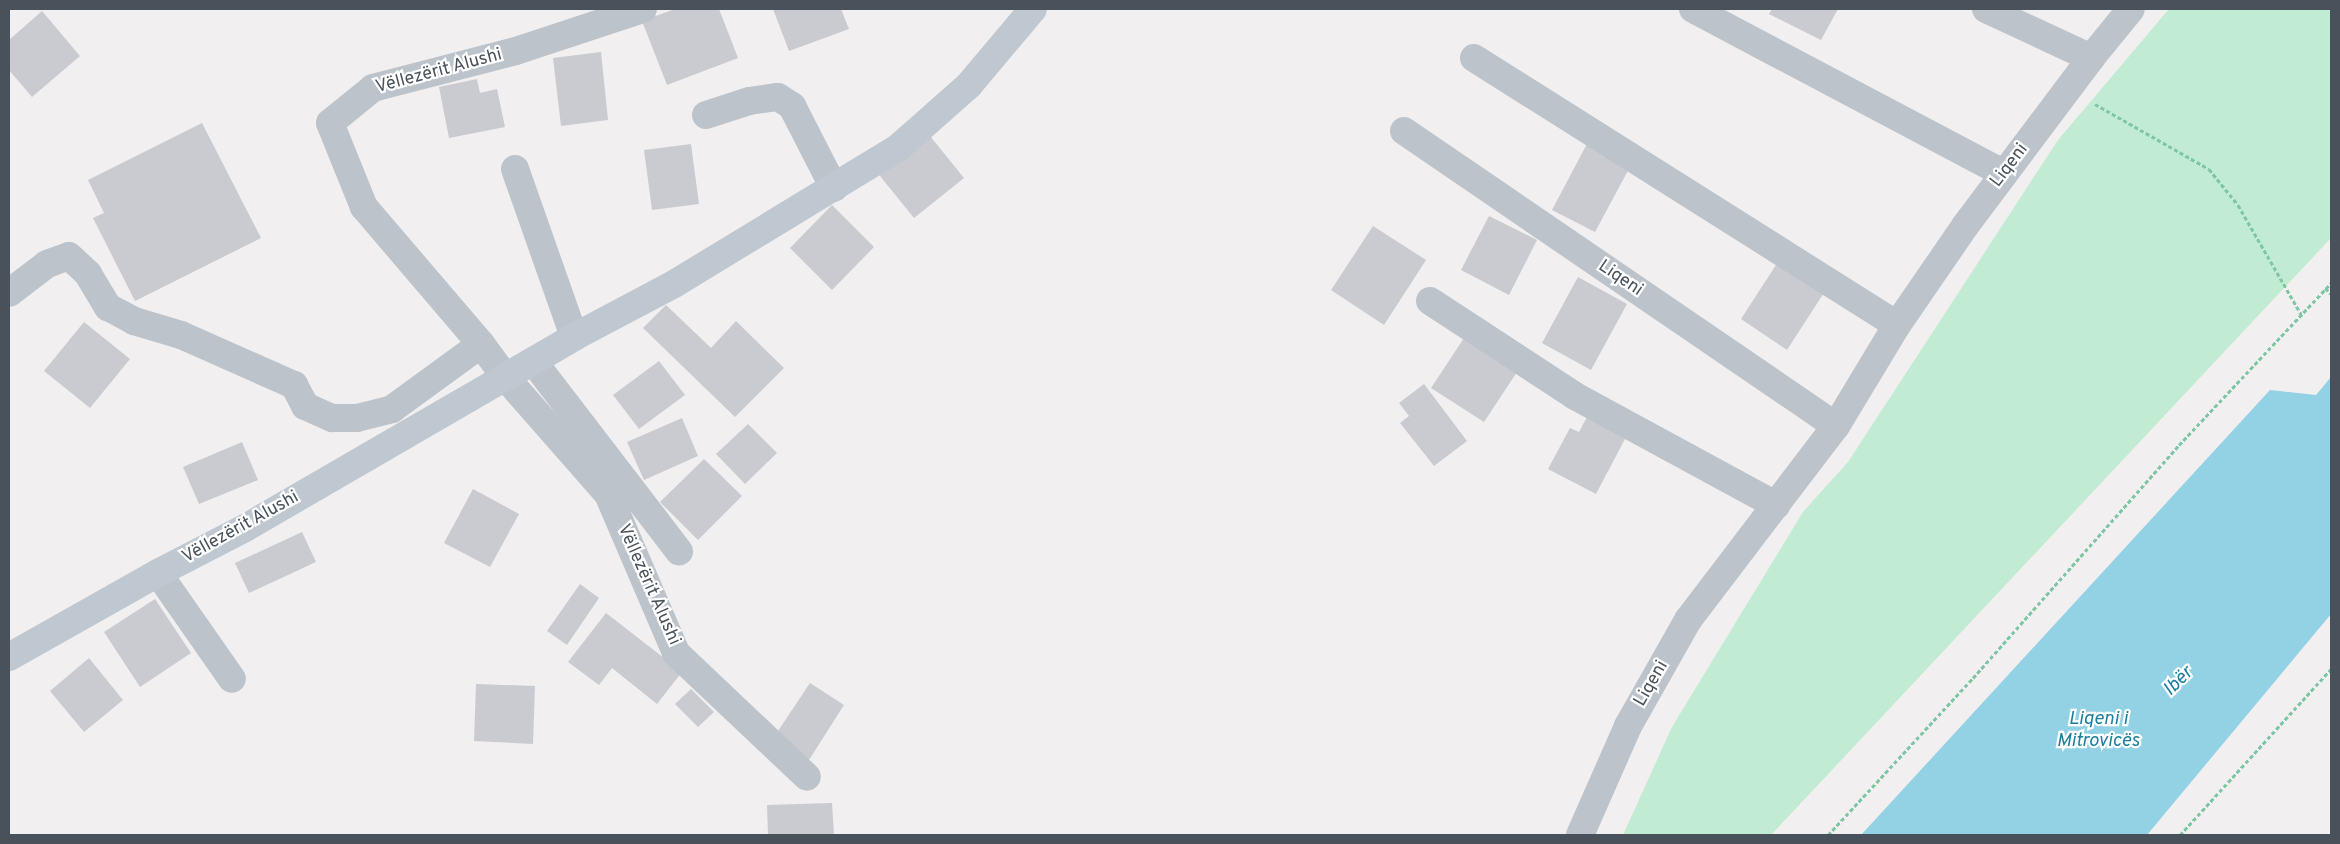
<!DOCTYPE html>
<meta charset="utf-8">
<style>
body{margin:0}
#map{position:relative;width:2340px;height:844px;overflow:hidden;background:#f1efef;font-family:Overpass,sans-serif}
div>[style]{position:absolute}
.green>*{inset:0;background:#c2ebd3}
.water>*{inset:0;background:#93d1e4}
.building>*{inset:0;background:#c9cbd1}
.path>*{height:3px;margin-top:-1.5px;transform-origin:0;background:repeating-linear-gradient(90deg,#7dc6a4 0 4px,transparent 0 6.5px)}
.street>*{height:28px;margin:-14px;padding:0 14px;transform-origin:14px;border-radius:14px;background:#bcc3cb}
.secondary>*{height:28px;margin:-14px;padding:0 14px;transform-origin:14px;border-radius:14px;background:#bfc7d1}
span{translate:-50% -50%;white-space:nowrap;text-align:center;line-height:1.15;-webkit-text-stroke:4.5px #fff;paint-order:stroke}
.street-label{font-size:18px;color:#49525b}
.water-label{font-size:19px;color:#1a7e9d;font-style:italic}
.frame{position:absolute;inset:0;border:10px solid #49525b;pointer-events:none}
</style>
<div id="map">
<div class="green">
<div style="clip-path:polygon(2169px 9px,2331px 9px,2331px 238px,1771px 835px,1623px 835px,1672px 727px,1803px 512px,1848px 462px,2058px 140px)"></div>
</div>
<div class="water">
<div style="clip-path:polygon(2331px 377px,2331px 614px,2147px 835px,1861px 835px,2270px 390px,2316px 395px)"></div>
</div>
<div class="building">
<div style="clip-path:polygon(675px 9px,719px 9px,738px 58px,667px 85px,642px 21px)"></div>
<div style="clip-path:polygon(773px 9px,841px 9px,849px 29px,789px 51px)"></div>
<div style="clip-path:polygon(1772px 9px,1838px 9px,1821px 40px,1769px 14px)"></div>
<div style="clip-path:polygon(42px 11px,80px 56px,32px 97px,9px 70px,9px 40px)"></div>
<div style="clip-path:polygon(601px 52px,608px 120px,561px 126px,553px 58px)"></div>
<div style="clip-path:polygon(477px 79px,480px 93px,497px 89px,505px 127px,449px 138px,439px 87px)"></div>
<div style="clip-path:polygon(202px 123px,261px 238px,135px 301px,93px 218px,104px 213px,88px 180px)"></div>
<div style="clip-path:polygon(926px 131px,964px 178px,914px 218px,876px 171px)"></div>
<div style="clip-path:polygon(1588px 142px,1631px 165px,1595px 232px,1552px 210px)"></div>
<div style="clip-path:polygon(691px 144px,699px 204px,652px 210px,644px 150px)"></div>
<div style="clip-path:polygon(832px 205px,874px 247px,832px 290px,790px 248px)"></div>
<div style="clip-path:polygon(1489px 216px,1537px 240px,1509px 295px,1461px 270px)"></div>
<div style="clip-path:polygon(1373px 226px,1426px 260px,1384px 325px,1331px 290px)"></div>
<div style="clip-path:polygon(1783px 254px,1829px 285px,1787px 350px,1741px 319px)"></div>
<div style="clip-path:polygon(1578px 277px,1627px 304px,1591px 370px,1542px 343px)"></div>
<div style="clip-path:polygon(666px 305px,711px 348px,736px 321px,784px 368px,735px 417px,643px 328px)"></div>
<div style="clip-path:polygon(84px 322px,130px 359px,90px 408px,44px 371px)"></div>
<div style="clip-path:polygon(1466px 335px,1519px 369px,1484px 422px,1431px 388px)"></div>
<div style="clip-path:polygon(659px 361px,685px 395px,639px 429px,613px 395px)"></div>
<div style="clip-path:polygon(1424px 384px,1467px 441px,1434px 466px,1400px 423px,1409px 416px,1399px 403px)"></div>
<div style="clip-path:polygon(1587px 417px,1626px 437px,1596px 494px,1548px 469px,1570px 428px,1579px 432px)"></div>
<div style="clip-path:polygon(682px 418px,698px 456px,644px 480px,627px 442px)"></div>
<div style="clip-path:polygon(748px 424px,777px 453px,745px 484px,716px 454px)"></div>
<div style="clip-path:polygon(242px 442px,258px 480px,199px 504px,183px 467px)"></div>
<div style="clip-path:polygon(704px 459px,742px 496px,698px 540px,660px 502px)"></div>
<div style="clip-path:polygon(473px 489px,519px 514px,490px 567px,444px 543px)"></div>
<div style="clip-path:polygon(302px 532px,316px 562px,249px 593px,235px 563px)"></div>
<div style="clip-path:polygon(580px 584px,599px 598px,567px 645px,547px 631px)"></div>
<div style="clip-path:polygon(155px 599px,191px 653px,140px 687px,104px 632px)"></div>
<div style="clip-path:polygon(606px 613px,682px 672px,657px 704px,612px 668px,599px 685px,568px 662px)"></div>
<div style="clip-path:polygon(89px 658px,123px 700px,84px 732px,50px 691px)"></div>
<div style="clip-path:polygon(810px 683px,844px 705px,809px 760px,774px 737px)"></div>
<div style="clip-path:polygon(476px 684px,535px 686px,533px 744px,474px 741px)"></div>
<div style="clip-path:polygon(691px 689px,714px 712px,698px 727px,675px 704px)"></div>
<div style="clip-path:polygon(832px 803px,834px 835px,768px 835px,767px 805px)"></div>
</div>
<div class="path">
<div style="left:2095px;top:104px;width:131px;rotate:29.7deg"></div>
<div style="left:2209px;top:169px;width:46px;rotate:51.1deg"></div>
<div style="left:2238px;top:205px;width:126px;rotate:60deg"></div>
<div style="left:2325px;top:288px;width:8px;rotate:45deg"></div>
<div style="left:1828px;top:835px;width:214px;rotate:-47.3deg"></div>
<div style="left:1973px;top:678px;width:311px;rotate:-48.5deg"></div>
<div style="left:2179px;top:445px;width:222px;rotate:-46.8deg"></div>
<div style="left:2180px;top:835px;width:224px;rotate:-47.7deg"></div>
</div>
<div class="street">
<div style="left:643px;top:9px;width:134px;rotate:161.7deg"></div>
<div style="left:516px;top:51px;width:148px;rotate:165.5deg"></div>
<div style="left:373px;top:88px;width:55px;rotate:140.9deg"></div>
<div style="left:330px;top:123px;width:91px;rotate:68deg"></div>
<div style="left:364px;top:207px;width:180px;rotate:49.5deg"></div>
<div style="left:481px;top:344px;width:42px;rotate:53.7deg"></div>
<div style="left:506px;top:378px;width:154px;rotate:48.7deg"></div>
<div style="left:608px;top:494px;width:173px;rotate:66.8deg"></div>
<div style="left:676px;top:653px;width:180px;rotate:43.4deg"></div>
<div style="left:1693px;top:9px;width:352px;rotate:27.9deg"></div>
<div style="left:1986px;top:9px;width:116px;rotate:25deg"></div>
<div style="left:1474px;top:58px;width:500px;rotate:32.26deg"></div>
<div style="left:706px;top:115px;width:45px;rotate:-18deg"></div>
<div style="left:749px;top:101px;width:29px;rotate:-8deg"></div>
<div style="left:778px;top:97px;width:17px;rotate:33deg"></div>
<div style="left:792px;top:106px;width:92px;rotate:62.9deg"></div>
<div style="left:1404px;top:131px;width:523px;rotate:34.33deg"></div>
<div style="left:515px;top:169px;width:178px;rotate:70.6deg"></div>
<div style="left:9px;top:293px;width:48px;rotate:-37.3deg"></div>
<div style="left:47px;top:264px;width:23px;rotate:-20deg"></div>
<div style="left:69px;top:256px;width:26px;rotate:43deg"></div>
<div style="left:88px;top:274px;width:39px;rotate:59deg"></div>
<div style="left:108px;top:307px;width:30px;rotate:28deg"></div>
<div style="left:134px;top:321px;width:49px;rotate:16.6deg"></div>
<div style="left:181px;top:335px;width:124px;rotate:23.9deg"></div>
<div style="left:294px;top:385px;width:24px;rotate:62deg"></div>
<div style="left:305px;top:406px;width:30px;rotate:24deg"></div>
<div style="left:332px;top:418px;width:25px"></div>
<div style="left:357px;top:418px;width:36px;rotate:-14deg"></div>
<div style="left:392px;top:409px;width:110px;rotate:-36.1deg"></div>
<div style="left:1430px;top:301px;width:173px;rotate:33.2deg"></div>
<div style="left:1575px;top:396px;width:229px;rotate:28.5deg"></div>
<div style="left:533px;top:361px;width:240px;rotate:52.5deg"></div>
<div style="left:158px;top:573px;width:129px;rotate:55.1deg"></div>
<div style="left:1580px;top:835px;width:119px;rotate:-66.2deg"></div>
<div style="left:1628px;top:726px;width:122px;rotate:-60.5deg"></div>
<div style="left:1688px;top:620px;width:244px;rotate:-52.7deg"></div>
<div style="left:1836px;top:426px;width:118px;rotate:-58.9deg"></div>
<div style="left:1897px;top:325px;width:120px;rotate:-55.5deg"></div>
<div style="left:1965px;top:226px;width:210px;rotate:-53.1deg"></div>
<div style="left:2091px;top:58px;width:63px;rotate:-50.8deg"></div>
</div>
<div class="secondary">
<div style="left:9px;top:657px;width:171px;rotate:-29.4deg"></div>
<div style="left:158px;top:573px;width:98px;rotate:-27.3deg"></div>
<div style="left:245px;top:528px;width:380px;rotate:-30.1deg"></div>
<div style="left:574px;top:337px;width:113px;rotate:-27.9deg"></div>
<div style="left:674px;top:284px;width:263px;rotate:-31.3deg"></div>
<div style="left:899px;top:147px;width:94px;rotate:-41.5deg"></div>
<div style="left:969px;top:85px;width:99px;rotate:-49.9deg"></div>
</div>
<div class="street-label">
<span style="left:439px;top:72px;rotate:-15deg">Vëllezërit Alushi</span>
<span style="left:2010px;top:166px;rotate:-53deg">Liqeni</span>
<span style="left:1620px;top:279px;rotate:34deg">Liqeni</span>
<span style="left:241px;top:528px;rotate:-29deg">Vëllezërit Alushi</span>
<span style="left:648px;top:585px;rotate:66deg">Vëllezërit Alushi</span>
<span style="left:1652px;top:684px;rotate:-60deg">Liqeni</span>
</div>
<div class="water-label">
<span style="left:2179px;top:682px;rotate:-45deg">Ibër</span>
<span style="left:2098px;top:731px">Liqeni i<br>Mitrovicës</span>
</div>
<div class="frame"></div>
</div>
